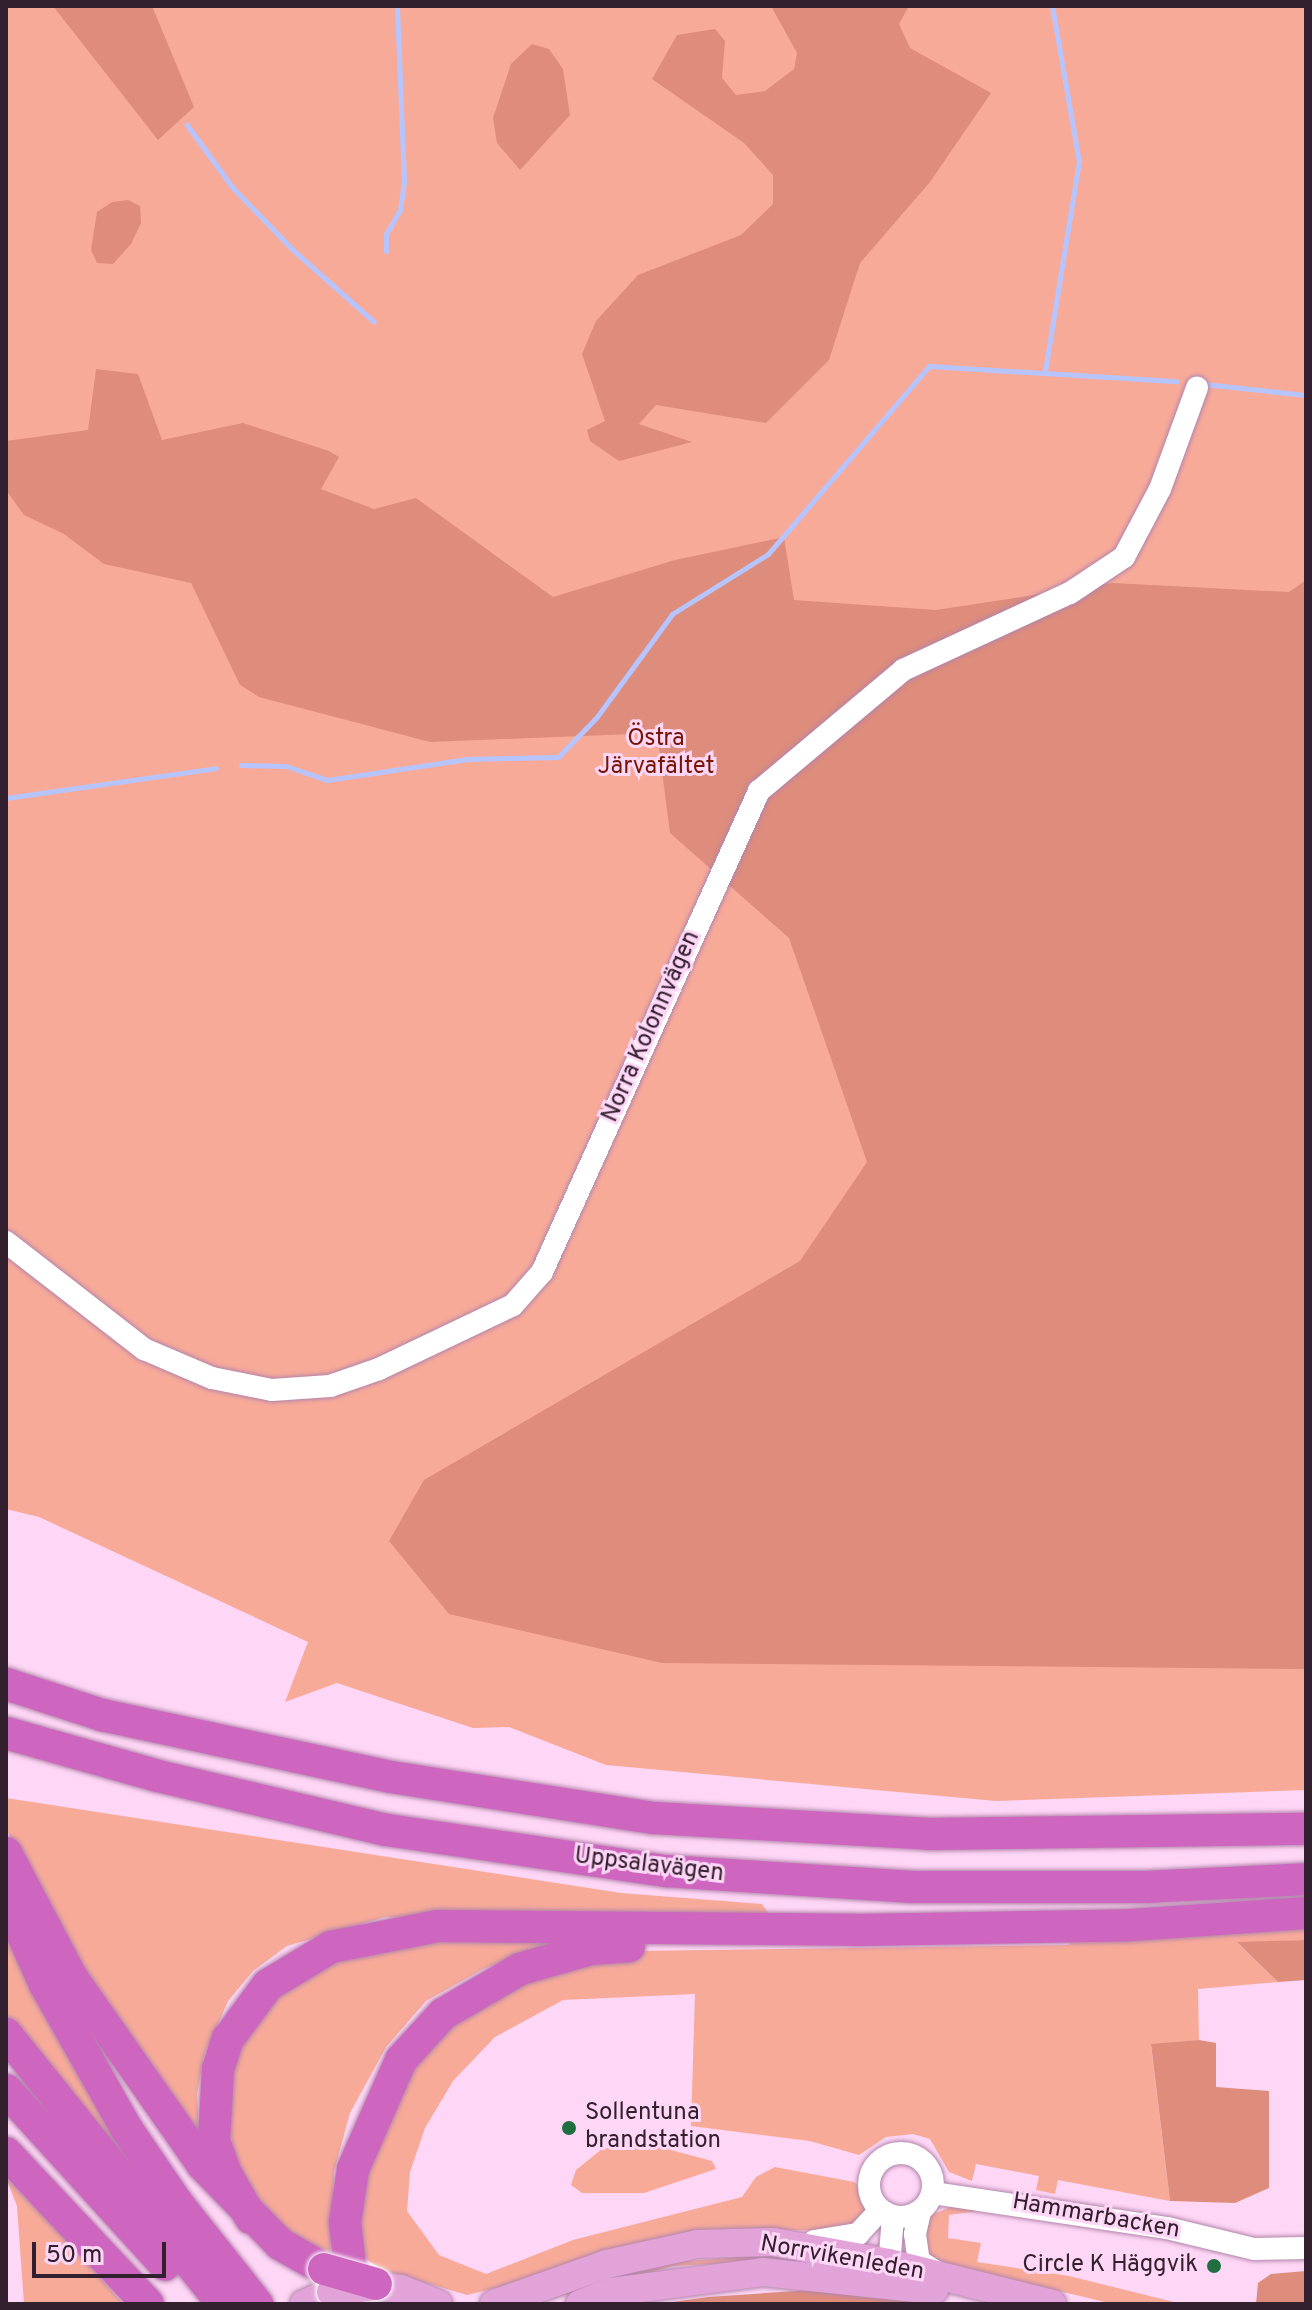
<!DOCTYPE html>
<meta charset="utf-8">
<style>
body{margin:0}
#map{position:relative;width:1312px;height:2310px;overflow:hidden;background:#fed6f6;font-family:Overpass,sans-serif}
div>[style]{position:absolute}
.green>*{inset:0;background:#f8aa99}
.forest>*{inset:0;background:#de8c7b}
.stream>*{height:5px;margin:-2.5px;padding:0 2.5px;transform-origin:2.5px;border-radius:2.5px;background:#b6c5ff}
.roads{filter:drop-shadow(0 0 2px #b385ab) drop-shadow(0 0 2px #b385ab)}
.minor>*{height:22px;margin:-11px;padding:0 11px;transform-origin:11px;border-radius:11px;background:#fff}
.minor>.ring{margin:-11px;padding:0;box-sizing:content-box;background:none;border:22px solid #fff;border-radius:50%}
.major>*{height:28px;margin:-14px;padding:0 14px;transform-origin:14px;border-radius:14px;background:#e2a3d9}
.highway>*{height:32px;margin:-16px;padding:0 16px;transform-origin:16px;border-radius:16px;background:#ce65bf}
.bridges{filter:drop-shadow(0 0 2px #fff) drop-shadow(0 0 2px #fff)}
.major-bridge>*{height:28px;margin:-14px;padding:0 14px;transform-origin:14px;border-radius:14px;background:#e2a3d9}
.highway-bridge>*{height:32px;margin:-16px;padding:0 16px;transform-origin:16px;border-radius:16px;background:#ce65bf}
.dots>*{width:22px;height:22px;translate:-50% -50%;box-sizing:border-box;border:4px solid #fed6f6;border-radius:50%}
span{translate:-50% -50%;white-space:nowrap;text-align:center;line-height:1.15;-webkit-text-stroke:6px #fed6f6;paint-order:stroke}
.park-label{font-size:24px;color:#761502}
.street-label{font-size:24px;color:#33202f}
.poi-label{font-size:24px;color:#33202f}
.left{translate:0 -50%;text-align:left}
.right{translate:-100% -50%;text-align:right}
.frame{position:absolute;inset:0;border:8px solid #33202f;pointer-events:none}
.scale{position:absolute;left:32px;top:2242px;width:134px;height:36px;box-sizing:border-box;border:4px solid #33202f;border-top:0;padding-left:10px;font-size:24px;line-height:28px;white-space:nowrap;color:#33202f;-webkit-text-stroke:6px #fed6f6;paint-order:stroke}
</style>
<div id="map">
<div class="green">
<div style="clip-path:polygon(6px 6px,1306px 6px,1306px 1790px,996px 1801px,606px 1765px,509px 1727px,473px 1728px,337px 1683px,285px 1702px,308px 1642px,39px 1517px,6px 1509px)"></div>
<div style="clip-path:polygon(6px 1798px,621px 1893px,762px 1904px,775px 1923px,571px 1926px,385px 1917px,287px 1946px,253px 1971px,228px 2001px,204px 2056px,197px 2094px,200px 2149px,161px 2097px,27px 1876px,6px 1828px)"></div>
<div style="clip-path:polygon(1306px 1925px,1306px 1940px,1238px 1943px,1278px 1982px,1198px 1989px,1199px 2040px,1151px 2045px,1170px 2201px,1058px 2180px,1055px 2194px,1036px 2190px,1039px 2176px,976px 2164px,972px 2181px,949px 2172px,930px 2139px,913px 2134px,886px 2137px,859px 2155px,810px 2141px,691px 2126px,695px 1994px,563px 2000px,495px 2037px,453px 2081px,425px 2128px,410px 2172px,407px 2211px,439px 2255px,486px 2274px,573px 2240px,742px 2197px,756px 2177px,775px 2167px,854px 2182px,864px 2190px,865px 2214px,858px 2222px,831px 2231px,737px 2229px,467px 2295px,383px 2270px,363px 2257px,356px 2219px,361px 2175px,400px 2082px,469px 2011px,514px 1983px,635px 1951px,1069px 1945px,1070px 1939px)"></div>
<div style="clip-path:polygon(6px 1928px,153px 2192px,146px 2197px,6px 2014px)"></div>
<div style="clip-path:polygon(567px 1937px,483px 1969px,426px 2001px,386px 2047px,350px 2113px,334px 2171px,330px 2259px,268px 2225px,241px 2175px,229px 2130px,232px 2067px,247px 2031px,267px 2007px,321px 1965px,414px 1940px)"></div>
<div style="clip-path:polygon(641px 2142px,712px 2161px,716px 2169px,644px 2193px,582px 2193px,571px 2185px,576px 2170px,602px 2149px)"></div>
<div style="clip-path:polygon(6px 2178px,60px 2232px,123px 2304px,24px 2304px,17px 2206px)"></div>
<div style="clip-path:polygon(958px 2204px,986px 2210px,949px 2215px,948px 2238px,981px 2243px,977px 2262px,1069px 2276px,1182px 2304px,1113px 2304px,931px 2260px,921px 2240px,929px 2216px)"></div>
<div style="clip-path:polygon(764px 2255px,794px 2260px,673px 2266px,531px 2304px,616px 2274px,674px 2262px)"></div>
</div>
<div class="forest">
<div style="clip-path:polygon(53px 6px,152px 6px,194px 107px,158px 140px)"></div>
<div style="clip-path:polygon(771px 6px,909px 6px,899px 24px,910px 48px,991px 93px,930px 182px,860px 263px,829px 360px,766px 423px,656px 405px,639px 424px,692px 442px,619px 461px,590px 441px,587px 430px,605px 421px,582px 354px,596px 321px,638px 275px,741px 235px,773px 204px,773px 175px,744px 143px,652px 79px,677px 35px,715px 29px,725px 41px,722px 78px,736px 95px,765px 91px,794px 69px,797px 53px)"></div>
<div style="clip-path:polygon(532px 44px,549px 49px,563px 69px,570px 115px,520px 170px,497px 143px,493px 118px,511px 64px)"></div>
<div style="clip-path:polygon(128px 200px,140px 206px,141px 223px,131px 244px,113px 264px,97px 263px,91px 250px,97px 212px,112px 202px)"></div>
<div style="clip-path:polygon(96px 369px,138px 374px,162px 440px,243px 423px,329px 451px,339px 457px,321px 489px,374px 509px,416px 498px,553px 597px,675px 560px,784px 537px,794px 600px,936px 610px,1113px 583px,1289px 592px,1306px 580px,1306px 1669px,662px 1663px,449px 1614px,389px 1541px,424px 1480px,800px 1261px,867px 1162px,789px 938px,670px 833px,657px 733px,430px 742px,259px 697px,240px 685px,191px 583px,104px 564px,64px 534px,24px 515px,6px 490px,6px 441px,88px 430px)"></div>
<div style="clip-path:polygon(1306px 1940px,1306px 1980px,1278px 1982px,1237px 1942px)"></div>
<div style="clip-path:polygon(1199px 2040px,1216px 2043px,1216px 2087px,1269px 2091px,1269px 2188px,1235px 2203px,1170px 2201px,1151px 2044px)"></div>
<div style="clip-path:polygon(1306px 2271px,1306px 2304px,1256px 2304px,1258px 2283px,1271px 2274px)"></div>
<div style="clip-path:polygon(826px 2289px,958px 2304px,658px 2304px,708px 2297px)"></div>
</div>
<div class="stream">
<div style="left:187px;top:125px;width:77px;rotate:54deg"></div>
<div style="left:232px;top:187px;width:88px;rotate:45.9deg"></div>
<div style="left:293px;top:250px;width:108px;rotate:41.6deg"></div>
<div style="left:386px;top:251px;width:17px;rotate:-90deg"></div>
<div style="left:386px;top:234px;width:28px;rotate:-60deg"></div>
<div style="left:400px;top:210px;width:28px;rotate:-82deg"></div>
<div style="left:404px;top:182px;width:176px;rotate:-92.3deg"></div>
<div style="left:1045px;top:371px;width:212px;rotate:-80.8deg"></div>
<div style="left:1079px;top:162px;width:158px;rotate:-99.8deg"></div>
<div style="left:1204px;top:384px;width:103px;rotate:6.2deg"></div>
<div style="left:241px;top:765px;width:45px;rotate:1.3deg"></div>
<div style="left:286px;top:766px;width:43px;rotate:18.9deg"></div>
<div style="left:327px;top:780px;width:142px;rotate:-8.5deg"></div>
<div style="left:467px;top:759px;width:91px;rotate:-1.3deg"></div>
<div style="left:558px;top:757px;width:54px;rotate:-45.7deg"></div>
<div style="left:596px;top:718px;width:129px;rotate:-53.8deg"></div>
<div style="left:672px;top:614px;width:113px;rotate:-32deg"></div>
<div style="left:768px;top:554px;width:248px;rotate:-49.4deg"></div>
<div style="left:929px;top:366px;width:248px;rotate:3.5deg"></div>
<div style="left:6px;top:798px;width:212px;rotate:-8.1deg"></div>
</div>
<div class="roads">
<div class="minor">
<div style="left:6px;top:1242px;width:175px;rotate:37.8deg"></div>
<div style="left:144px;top:1349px;width:74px;rotate:23.1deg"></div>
<div style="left:212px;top:1378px;width:61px;rotate:11.3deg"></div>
<div style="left:272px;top:1390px;width:58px;rotate:-3.9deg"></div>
<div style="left:330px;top:1386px;width:52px;rotate:-19.1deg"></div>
<div style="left:379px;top:1369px;width:148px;rotate:-25.5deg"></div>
<div style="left:513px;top:1305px;width:44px;rotate:-48.7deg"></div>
<div style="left:542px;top:1272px;width:528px;rotate:-65.72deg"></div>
<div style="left:759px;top:791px;width:188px;rotate:-40deg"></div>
<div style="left:903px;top:670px;width:184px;rotate:-24.8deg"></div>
<div style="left:1070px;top:593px;width:65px;rotate:-33.7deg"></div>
<div style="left:1124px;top:557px;width:77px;rotate:-62.1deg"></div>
<div style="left:1160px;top:489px;width:108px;rotate:-69.9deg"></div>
<div class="ring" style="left:869px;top:2153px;width:42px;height:42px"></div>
<div style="left:933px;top:2193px;width:237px;rotate:8.5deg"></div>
<div style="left:1167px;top:2228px;width:89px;rotate:13.6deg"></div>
<div style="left:1254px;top:2249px;width:52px;rotate:-1.1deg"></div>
<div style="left:920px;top:2212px;width:23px;rotate:103deg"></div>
<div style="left:915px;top:2234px;width:27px;rotate:82deg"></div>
<div style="left:919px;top:2261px;width:25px;rotate:32deg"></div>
<div style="left:814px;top:2241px;width:45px;rotate:-9deg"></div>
<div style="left:858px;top:2234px;width:33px;rotate:-47deg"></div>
<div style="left:888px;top:2279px;width:62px;rotate:-85.4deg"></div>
</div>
<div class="major">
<div style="left:376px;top:2286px;width:25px;rotate:7deg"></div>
<div style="left:401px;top:2289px;width:40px;rotate:22deg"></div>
<div style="left:304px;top:2304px;width:30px;rotate:-24deg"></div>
<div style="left:494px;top:2304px;width:120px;rotate:-19.5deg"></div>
<div style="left:607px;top:2264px;width:92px;rotate:-12.5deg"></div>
<div style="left:697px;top:2244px;width:76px;rotate:-1.5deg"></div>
<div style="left:773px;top:2242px;width:118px;rotate:10.3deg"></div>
<div style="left:889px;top:2263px;width:168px;rotate:14.1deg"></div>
<div style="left:580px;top:2304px;width:33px;rotate:-21deg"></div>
<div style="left:611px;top:2292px;width:153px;rotate:-7.5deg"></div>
<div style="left:763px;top:2272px;width:172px;rotate:6deg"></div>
</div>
<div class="highway">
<div style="left:6px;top:1684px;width:101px;rotate:17.9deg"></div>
<div style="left:102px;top:1715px;width:296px;rotate:12.1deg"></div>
<div style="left:391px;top:1777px;width:266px;rotate:8.9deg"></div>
<div style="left:654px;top:1818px;width:276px;rotate:3.3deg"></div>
<div style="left:930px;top:1834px;width:376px;rotate:-0.8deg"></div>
<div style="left:6px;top:1733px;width:158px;rotate:15.8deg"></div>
<div style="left:158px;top:1776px;width:235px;rotate:13.3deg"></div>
<div style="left:387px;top:1830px;width:282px;rotate:8.4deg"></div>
<div style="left:666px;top:1871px;width:248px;rotate:3.7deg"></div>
<div style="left:913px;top:1887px;width:232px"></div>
<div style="left:1145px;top:1887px;width:161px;rotate:-2.8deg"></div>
<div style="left:6px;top:1853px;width:141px;rotate:62.2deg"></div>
<div style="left:72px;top:1978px;width:227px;rotate:55deg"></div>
<div style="left:202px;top:2164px;width:112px;rotate:45.7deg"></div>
<div style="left:280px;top:2244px;width:51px;rotate:29.6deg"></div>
<div style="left:6px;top:1897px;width:95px;rotate:65.9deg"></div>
<div style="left:45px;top:1984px;width:165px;rotate:60.6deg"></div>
<div style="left:126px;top:2128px;width:91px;rotate:55.8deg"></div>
<div style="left:177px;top:2203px;width:129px;rotate:51.6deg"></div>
<div style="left:6px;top:2034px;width:346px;rotate:51.2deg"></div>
<div style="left:6px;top:2090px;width:236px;rotate:47.7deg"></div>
<div style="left:6px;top:2153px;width:207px;rotate:46.8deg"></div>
<div style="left:251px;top:2218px;width:53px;rotate:-119.5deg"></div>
<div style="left:225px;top:2172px;width:34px;rotate:-109deg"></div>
<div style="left:214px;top:2140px;width:71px;rotate:-86.8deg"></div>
<div style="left:218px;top:2069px;width:32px;rotate:-72deg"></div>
<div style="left:228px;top:2039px;width:67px;rotate:-53.5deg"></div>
<div style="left:268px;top:1985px;width:74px;rotate:-31.1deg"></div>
<div style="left:331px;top:1947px;width:109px;rotate:-11.1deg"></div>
<div style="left:438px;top:1926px;width:417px;rotate:0.5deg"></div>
<div style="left:855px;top:1930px;width:276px;rotate:-1deg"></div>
<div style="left:1131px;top:1925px;width:175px;rotate:-3.9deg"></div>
<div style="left:354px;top:2304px;width:82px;rotate:-96.3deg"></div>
<div style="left:345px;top:2222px;width:54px;rotate:-81.4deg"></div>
<div style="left:353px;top:2169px;width:119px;rotate:-66.2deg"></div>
<div style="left:401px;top:2060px;width:62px;rotate:-47.6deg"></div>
<div style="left:443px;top:2014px;width:89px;rotate:-30.3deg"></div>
<div style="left:520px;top:1969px;width:73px;rotate:-15.9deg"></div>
<div style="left:590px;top:1949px;width:39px;rotate:-4deg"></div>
</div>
</div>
<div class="bridges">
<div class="major-bridge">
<div style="left:331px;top:2292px;width:44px;rotate:-7.8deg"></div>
</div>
<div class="highway-bridge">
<div style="left:324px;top:2269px;width:54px;rotate:16.1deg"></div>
</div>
</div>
<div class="dots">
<div style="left:569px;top:2128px;background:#206f40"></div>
<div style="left:1214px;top:2266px;background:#206f40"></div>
</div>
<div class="park-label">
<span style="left:656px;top:754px">Östra<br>Järvafältet</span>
</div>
<div class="street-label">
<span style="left:652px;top:1027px;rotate:-66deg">Norra Kolonnvägen</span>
<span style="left:649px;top:1866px;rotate:7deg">Uppsalavägen</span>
<span style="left:1096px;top:2217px;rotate:10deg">Hammarbacken</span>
<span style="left:842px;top:2259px;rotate:10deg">Norrvikenleden</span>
</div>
<div class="poi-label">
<span class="left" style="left:585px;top:2128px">Sollentuna<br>brandstation</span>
<span class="right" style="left:1198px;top:2266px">Circle K Häggvik</span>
</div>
<div class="frame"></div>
<div class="scale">50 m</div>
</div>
